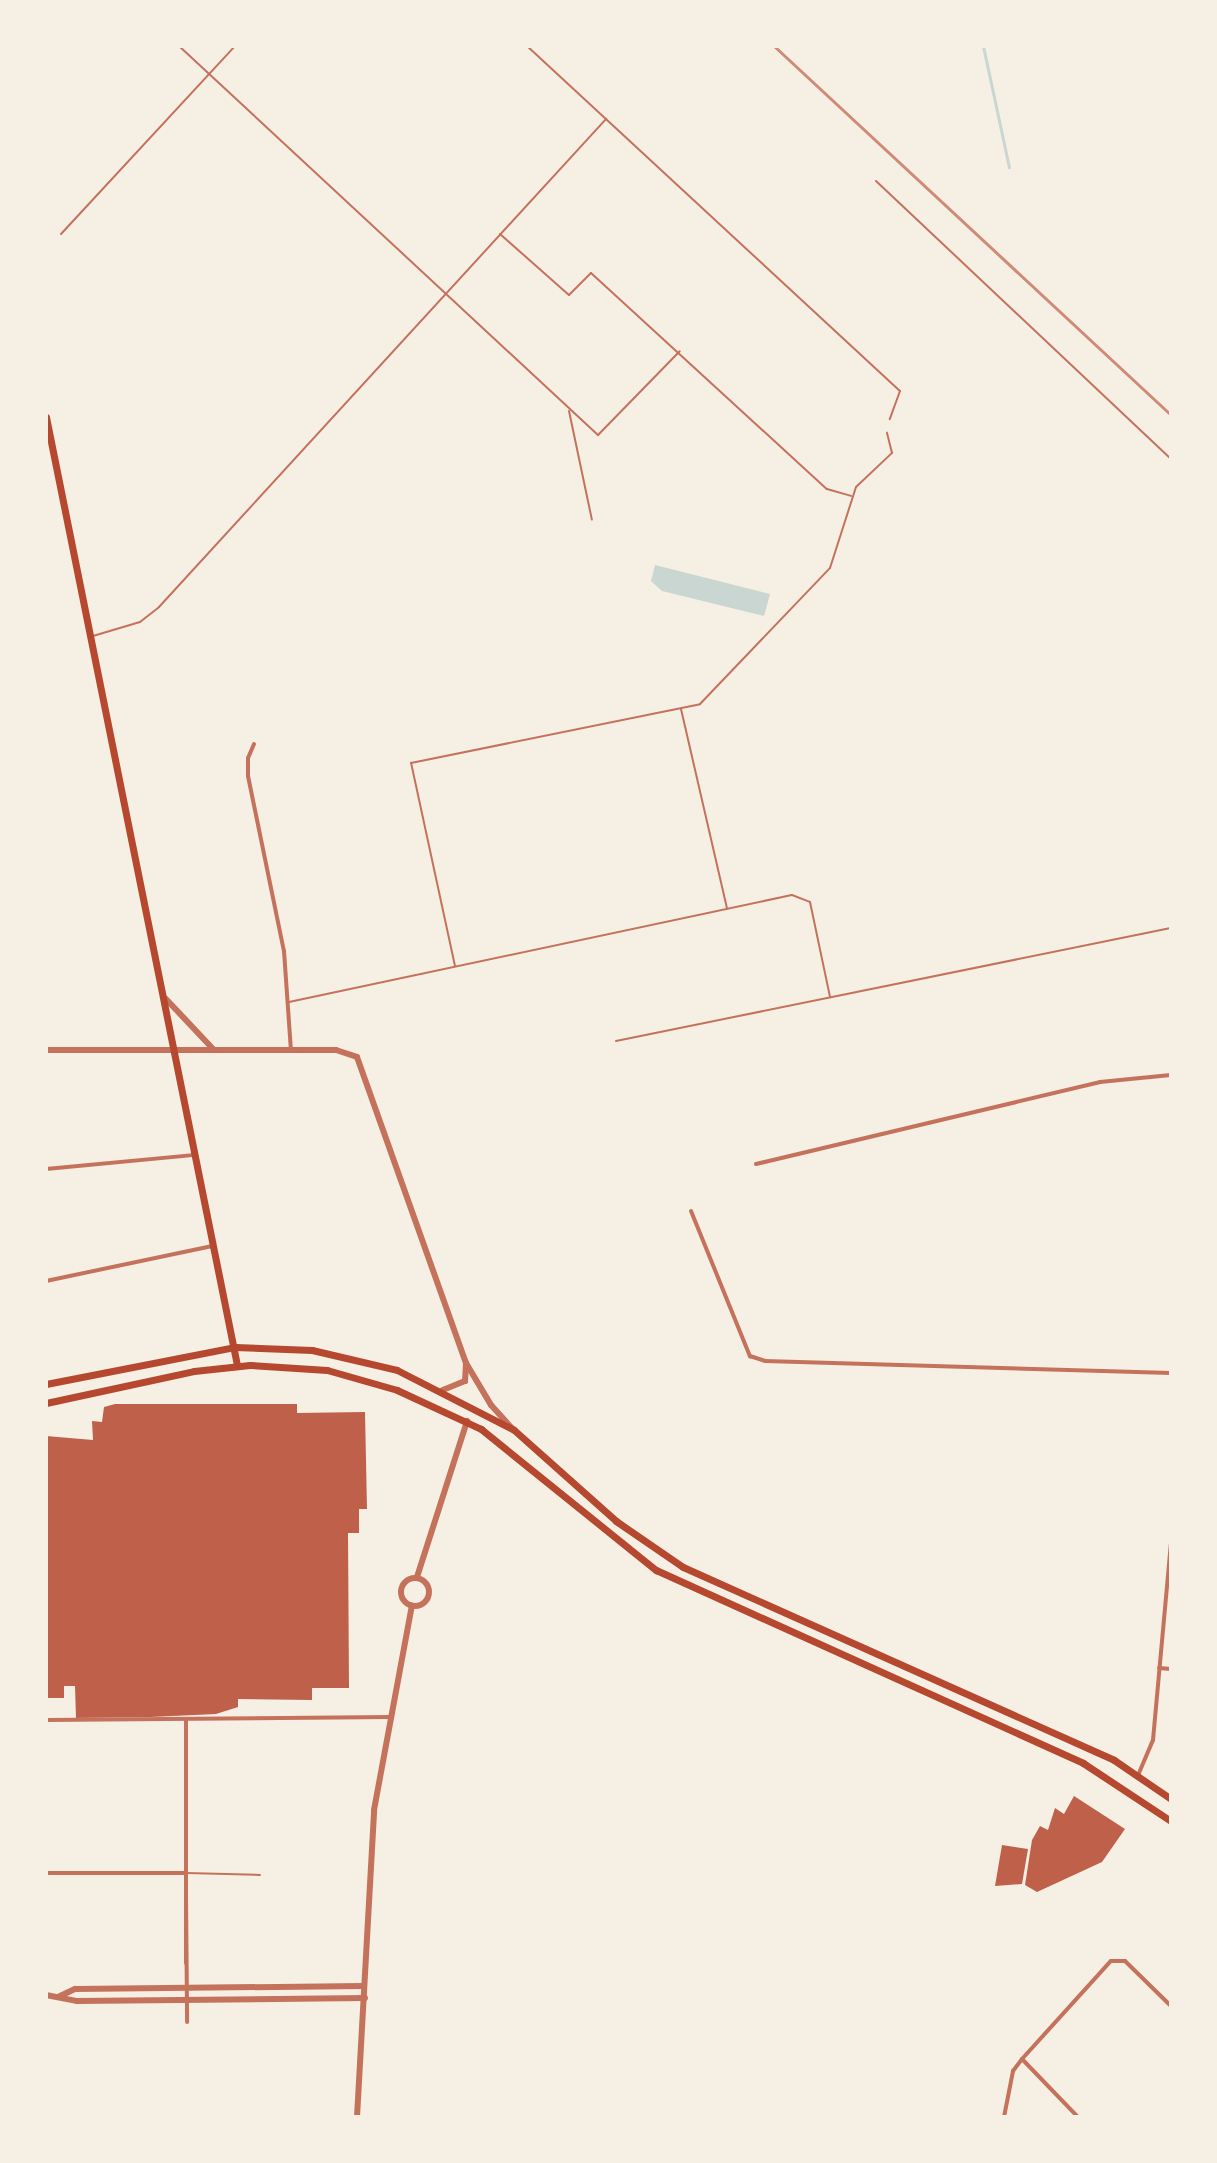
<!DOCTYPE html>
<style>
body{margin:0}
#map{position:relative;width:1217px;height:2163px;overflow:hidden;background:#f6efe4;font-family:"Golos Text",sans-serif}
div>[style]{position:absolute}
.water>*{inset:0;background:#c9d6d2}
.stream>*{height:3px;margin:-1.5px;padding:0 1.5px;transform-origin:1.5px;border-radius:1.5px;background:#c9d6d2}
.building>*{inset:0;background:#bf614a}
.service>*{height:2px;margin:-1px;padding:0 1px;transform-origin:1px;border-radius:1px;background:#c5725c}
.minor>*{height:4px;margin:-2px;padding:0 2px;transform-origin:2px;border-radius:2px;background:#c5725c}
.tertiary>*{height:6px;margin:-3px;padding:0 3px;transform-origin:3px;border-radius:3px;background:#c5725c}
.tertiary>.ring{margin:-3px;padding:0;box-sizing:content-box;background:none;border:6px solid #c5725c;border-radius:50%}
.primary>*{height:7px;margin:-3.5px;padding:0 3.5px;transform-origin:3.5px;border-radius:3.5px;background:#b5482f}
.rail>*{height:3px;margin:-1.5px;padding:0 1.5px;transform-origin:1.5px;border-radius:1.5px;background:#cf8b77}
span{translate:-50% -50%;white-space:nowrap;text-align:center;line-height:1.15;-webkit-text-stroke:8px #f6efe4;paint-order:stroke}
.frame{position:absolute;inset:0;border:48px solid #f6efe4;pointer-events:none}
</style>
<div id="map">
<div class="water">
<div style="clip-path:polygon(655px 565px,770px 594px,764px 616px,662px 591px,651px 581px)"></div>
</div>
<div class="stream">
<div style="left:983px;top:46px;width:124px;rotate:77.9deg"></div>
</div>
<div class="building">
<div style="clip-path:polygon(115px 1404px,297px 1404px,297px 1413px,365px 1412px,367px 1509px,359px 1509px,359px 1533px,348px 1533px,349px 1688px,312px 1688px,312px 1700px,238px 1699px,238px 1707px,216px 1714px,151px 1717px,76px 1718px,75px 1686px,64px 1686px,64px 1698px,46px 1698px,46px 1436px,93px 1440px,92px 1421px,102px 1422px,104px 1407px)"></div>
<div style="clip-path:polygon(1074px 1796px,1125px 1829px,1102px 1862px,1037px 1892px,1025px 1885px,1032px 1840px,1040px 1826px,1048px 1830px,1055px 1808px,1064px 1814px)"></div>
<div style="clip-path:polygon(1002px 1845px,1028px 1849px,1022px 1884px,995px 1886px)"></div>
</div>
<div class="service">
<div style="left:179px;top:46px;width:572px;rotate:42.87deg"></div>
<div style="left:598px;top:435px;width:117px;rotate:-45.7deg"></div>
<div style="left:527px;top:46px;width:508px;rotate:42.77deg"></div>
<div style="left:900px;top:391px;width:30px;rotate:110deg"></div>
<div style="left:876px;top:181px;width:405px;rotate:43.3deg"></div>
<div style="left:61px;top:234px;width:256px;rotate:-47.2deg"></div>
<div style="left:500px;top:234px;width:92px;rotate:41.5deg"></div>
<div style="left:569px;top:295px;width:31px;rotate:-45deg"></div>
<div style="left:591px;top:273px;width:320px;rotate:42.5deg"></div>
<div style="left:827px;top:489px;width:25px;rotate:16deg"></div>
<div style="left:569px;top:411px;width:111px;rotate:78.1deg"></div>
<div style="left:93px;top:636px;width:49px;rotate:-16.6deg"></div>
<div style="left:140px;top:622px;width:24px;rotate:-38deg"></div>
<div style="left:159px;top:607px;width:662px;rotate:-47.51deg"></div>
<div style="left:681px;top:709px;width:205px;rotate:77deg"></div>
<div style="left:455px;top:966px;width:208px;rotate:-102.2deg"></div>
<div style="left:411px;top:763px;width:295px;rotate:-11.5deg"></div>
<div style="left:700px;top:704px;width:188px;rotate:-46.3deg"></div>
<div style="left:830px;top:568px;width:85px;rotate:-72.2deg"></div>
<div style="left:856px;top:487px;width:50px;rotate:-43.4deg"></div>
<div style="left:892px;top:453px;width:21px;rotate:-104deg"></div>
<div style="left:289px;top:1002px;width:514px;rotate:-12.01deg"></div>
<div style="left:792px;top:895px;width:19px;rotate:21deg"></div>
<div style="left:810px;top:902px;width:97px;rotate:78.1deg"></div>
<div style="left:616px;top:1041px;width:566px;rotate:-11.51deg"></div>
<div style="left:186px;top:1873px;width:74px;rotate:1.5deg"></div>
</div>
<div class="minor">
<div style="left:254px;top:744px;width:15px;rotate:113deg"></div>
<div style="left:248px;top:758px;width:18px;rotate:90deg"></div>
<div style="left:248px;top:776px;width:179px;rotate:78.4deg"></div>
<div style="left:284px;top:951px;width:99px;rotate:86deg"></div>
<div style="left:756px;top:1164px;width:354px;rotate:-13.4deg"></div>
<div style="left:1100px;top:1082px;width:71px;rotate:-5.6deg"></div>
<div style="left:46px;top:1169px;width:150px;rotate:-5.4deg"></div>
<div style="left:691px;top:1211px;width:157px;rotate:67.9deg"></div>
<div style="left:750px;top:1356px;width:16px;rotate:18deg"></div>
<div style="left:765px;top:1361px;width:406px;rotate:1.7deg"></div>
<div style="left:46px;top:1281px;width:170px;rotate:-11.9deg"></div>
<div style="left:1159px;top:1668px;width:12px;rotate:5deg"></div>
<div style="left:46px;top:1720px;width:345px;rotate:-0.5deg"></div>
<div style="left:186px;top:1720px;width:243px;rotate:90deg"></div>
<div style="left:1139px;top:1773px;width:36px;rotate:-67deg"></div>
<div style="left:1153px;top:1740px;width:197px;rotate:-84.8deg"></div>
<div style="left:46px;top:1873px;width:139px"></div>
<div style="left:186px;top:1895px;width:127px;rotate:89.5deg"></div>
<div style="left:1022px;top:2059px;width:81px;rotate:46deg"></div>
<div style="left:1004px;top:2117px;width:47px;rotate:-78.9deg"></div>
<div style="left:1013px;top:2071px;width:15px;rotate:-53deg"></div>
<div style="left:1022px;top:2059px;width:132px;rotate:-47.8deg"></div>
<div style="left:1111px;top:1961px;width:14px"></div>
<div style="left:1125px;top:1961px;width:64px;rotate:44.4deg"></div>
</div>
<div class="tertiary">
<div style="left:166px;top:999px;width:70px;rotate:46.7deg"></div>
<div style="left:46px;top:1050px;width:290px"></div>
<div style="left:336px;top:1050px;width:22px;rotate:18deg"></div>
<div style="left:357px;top:1057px;width:325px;rotate:70.4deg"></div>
<div style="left:466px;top:1363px;width:18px;rotate:93deg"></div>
<div style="left:465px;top:1381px;width:24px;rotate:158deg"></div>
<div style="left:466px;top:1363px;width:49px;rotate:59.2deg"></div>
<div style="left:491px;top:1405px;width:31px;rotate:48deg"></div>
<div style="left:417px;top:1577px;width:164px;rotate:-72.2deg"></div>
<div class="ring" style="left:401px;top:1578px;width:22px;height:22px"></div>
<div style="left:46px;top:1995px;width:32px;rotate:11deg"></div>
<div style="left:77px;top:2001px;width:288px;rotate:-0.6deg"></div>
<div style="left:60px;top:1996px;width:17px;rotate:-25deg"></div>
<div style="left:75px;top:1989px;width:289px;rotate:-0.6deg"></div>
<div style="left:357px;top:2117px;width:307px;rotate:-86.8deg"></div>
<div style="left:374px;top:1810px;width:208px;rotate:-79.5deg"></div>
</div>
<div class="primary">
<div style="left:46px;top:417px;width:967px;rotate:78.61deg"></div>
<div style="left:46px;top:1384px;width:193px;rotate:-11.1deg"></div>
<div style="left:235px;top:1347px;width:77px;rotate:2.2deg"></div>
<div style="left:312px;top:1350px;width:87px;rotate:13.2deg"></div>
<div style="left:397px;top:1370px;width:131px;rotate:27.1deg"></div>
<div style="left:514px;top:1430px;width:137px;rotate:41.7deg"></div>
<div style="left:616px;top:1521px;width:81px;rotate:34.5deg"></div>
<div style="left:683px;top:1567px;width:472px;rotate:24.1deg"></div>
<div style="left:1114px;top:1760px;width:69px;rotate:34.4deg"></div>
<div style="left:46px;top:1403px;width:151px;rotate:-12.2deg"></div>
<div style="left:194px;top:1371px;width:56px;rotate:-6.1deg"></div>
<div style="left:250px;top:1365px;width:77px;rotate:3.7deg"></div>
<div style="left:327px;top:1370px;width:73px;rotate:15.9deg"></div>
<div style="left:397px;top:1390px;width:93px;rotate:24.9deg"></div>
<div style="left:481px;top:1429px;width:225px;rotate:38.9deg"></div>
<div style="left:656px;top:1570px;width:469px;rotate:24.3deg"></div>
<div style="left:1083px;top:1763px;width:105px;rotate:33.4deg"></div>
</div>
<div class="rail">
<div style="left:774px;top:46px;width:542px;rotate:42.91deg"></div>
</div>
<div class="frame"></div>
</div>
